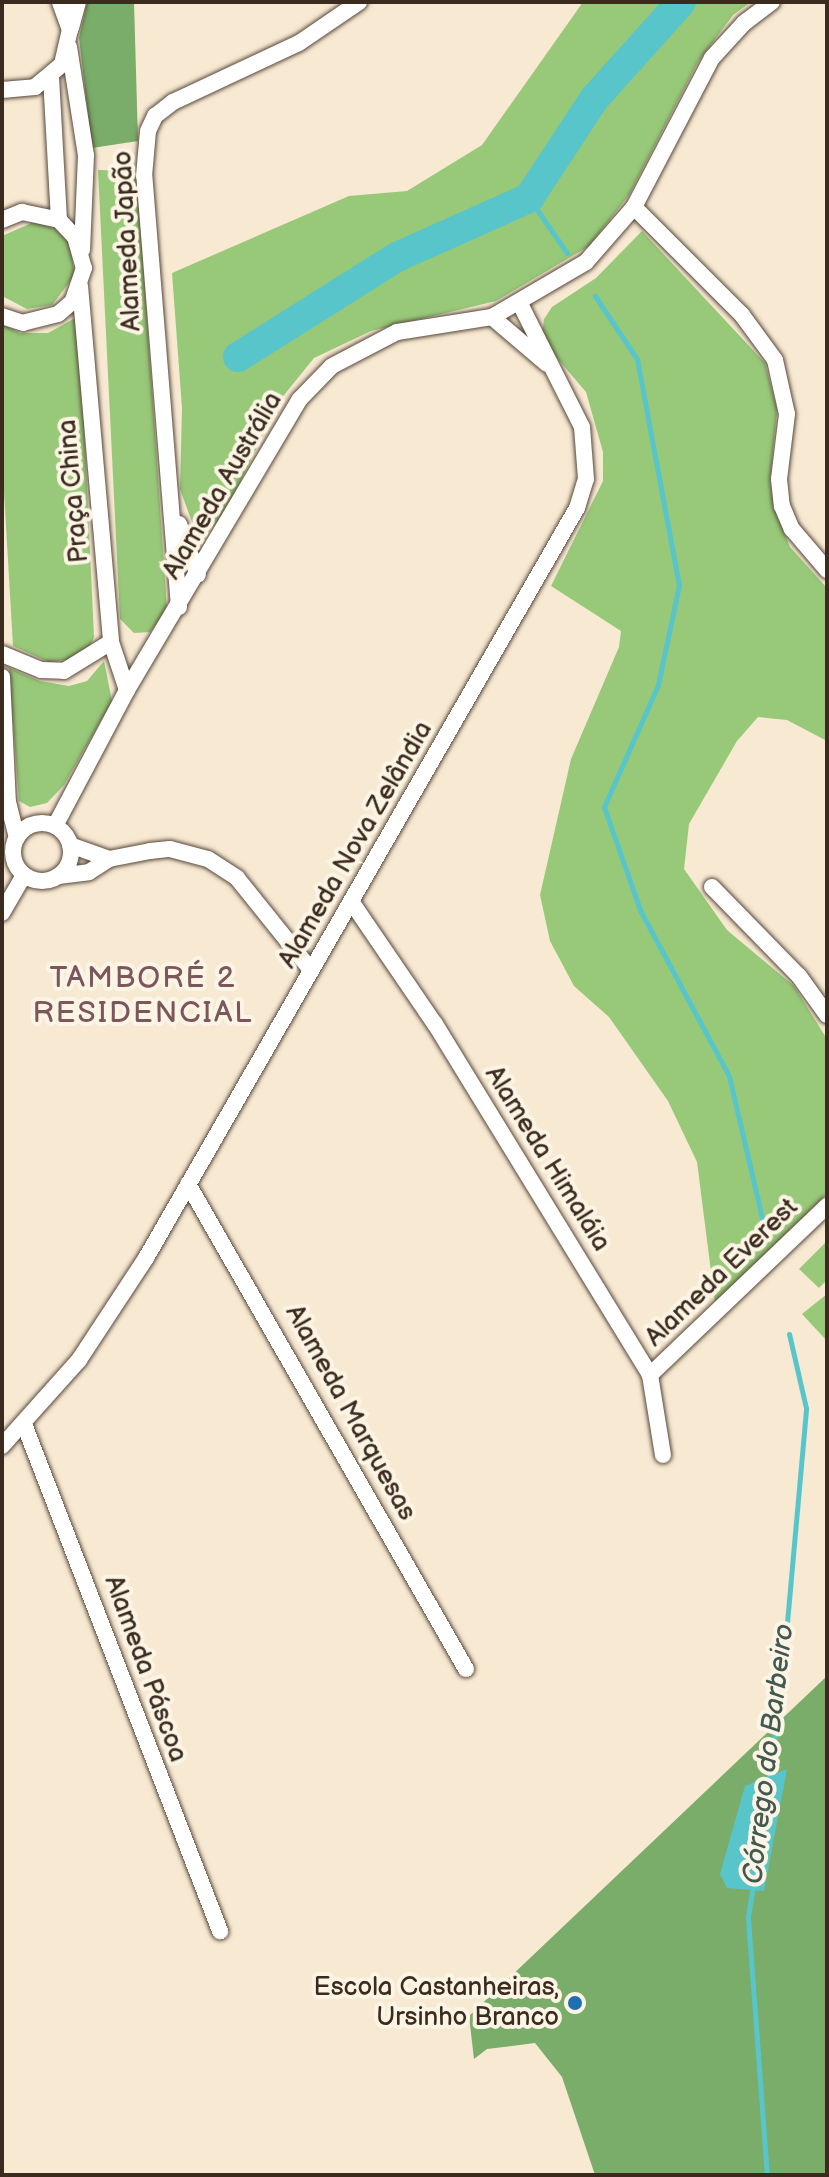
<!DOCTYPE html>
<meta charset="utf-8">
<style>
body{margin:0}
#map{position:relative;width:829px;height:2177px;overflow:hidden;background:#f8e9d3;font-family:"Balsamiq Sans",sans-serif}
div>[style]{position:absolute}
.green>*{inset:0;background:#97c979}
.forest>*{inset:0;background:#79ad69}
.water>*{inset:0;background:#58c5cb}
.stream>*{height:5px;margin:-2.5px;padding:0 2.5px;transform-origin:2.5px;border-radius:2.5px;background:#58c5cb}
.river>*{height:30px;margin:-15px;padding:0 15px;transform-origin:15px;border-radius:15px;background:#58c5cb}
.roads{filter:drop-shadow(0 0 2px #574739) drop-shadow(0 0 2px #574739)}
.street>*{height:16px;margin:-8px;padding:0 8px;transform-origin:8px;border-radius:8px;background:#fff}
.street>.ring{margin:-8px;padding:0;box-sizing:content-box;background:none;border:16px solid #fff;border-radius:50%}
.dots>*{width:22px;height:22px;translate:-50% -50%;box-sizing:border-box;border:4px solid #fcf5e5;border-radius:50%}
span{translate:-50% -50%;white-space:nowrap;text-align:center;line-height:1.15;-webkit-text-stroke:8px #fcf5e5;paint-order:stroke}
.street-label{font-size:26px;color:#3b2a1e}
.poi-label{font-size:26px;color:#3b2a1e}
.right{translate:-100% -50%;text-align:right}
.water-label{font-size:28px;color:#445852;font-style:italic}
.quarter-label{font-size:30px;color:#7c565a;letter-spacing:2px}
.frame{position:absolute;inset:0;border:4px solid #3b2a1e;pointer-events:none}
</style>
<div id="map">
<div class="green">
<div style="clip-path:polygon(583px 2px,751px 2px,733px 15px,698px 62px,629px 195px,589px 246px,496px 301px,371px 331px,314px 358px,280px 400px,223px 517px,210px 529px,192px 522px,180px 489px,182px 408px,172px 273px,349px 196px,407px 191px,482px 145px)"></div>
<div style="clip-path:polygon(98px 170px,137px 171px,167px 609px,150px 632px,134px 633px,120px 619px)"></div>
<div style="clip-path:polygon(34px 222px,54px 228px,69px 242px,75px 275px,52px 305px,27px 309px,2px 296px,2px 236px)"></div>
<div style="clip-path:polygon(642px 231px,765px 363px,777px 409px,770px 482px,775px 509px,790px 547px,827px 588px,827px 741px,787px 720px,758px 717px,737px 741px,689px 824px,684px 869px,727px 930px,794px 986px,827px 1039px,827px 1194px,715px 1303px,697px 1162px,668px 1101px,609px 1017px,574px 986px,550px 941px,540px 895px,571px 759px,619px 647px,621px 631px,551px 586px,603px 481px,603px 452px,586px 392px,551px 351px,542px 335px,544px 319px,552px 307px,596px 278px)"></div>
<div style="clip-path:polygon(79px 316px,94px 637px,89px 648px,72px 659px,49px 662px,13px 646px,2px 458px,2px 324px,20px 333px,48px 333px)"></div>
<div style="clip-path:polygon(104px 661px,112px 701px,64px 785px,47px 803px,30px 807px,19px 801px,9px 668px,40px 681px,69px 686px,87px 681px)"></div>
<div style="clip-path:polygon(827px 1241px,827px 1280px,819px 1288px,799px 1269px)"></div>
<div style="clip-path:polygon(827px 1294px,827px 1341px,802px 1314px)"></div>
</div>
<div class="forest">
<div style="clip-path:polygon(87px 2px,134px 2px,138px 141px,92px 148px,79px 38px)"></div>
<div style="clip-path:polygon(827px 1676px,827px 2175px,595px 2175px,562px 2077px,535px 2043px,487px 2049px,474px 2059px,469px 2016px)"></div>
</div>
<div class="water">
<div style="clip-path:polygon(787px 1769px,764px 1891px,727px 1888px,720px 1874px,745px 1786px)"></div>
</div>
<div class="stream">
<div style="left:529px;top:198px;width:67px;rotate:55.4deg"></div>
<div style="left:595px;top:296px;width:76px;rotate:56.3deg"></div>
<div style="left:637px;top:359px;width:230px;rotate:79.5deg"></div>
<div style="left:679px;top:585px;width:102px;rotate:101.9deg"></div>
<div style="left:658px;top:685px;width:133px;rotate:113.9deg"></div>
<div style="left:604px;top:807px;width:109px;rotate:70.7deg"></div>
<div style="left:640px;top:910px;width:188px;rotate:61.8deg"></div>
<div style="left:729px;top:1076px;width:146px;rotate:76.9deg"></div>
<div style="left:768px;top:1780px;width:80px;rotate:-81.4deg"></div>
<div style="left:780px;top:1701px;width:294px;rotate:-84.9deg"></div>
<div style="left:806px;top:1408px;width:76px;rotate:-102.9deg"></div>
<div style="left:753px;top:1885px;width:33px;rotate:99deg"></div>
<div style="left:748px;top:1918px;width:258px;rotate:85.8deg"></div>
</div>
<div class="river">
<div style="left:238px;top:357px;width:188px;rotate:-32.2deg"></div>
<div style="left:397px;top:257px;width:145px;rotate:-24.1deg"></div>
<div style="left:529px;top:198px;width:118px;rotate:-56.7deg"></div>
<div style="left:594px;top:99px;width:130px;rotate:-48.1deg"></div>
</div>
<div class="roads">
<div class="street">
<div style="left:71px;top:28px;width:27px;rotate:-75deg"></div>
<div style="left:69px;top:47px;width:109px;rotate:81.1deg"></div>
<div style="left:86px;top:155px;width:95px;rotate:92.4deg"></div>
<div style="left:51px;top:77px;width:143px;rotate:86.8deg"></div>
<div style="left:2px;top:90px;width:33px;rotate:-5deg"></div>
<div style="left:35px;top:87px;width:35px;rotate:-40deg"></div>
<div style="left:62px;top:64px;width:35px;rotate:-77deg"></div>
<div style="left:70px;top:30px;width:30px;rotate:-110deg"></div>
<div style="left:634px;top:207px;width:153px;rotate:45deg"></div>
<div style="left:742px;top:315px;width:56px;rotate:53.7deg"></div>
<div style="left:775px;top:360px;width:55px;rotate:77.5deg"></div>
<div style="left:787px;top:414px;width:65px;rotate:97deg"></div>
<div style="left:779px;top:479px;width:27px;rotate:84deg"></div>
<div style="left:782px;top:506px;width:25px;rotate:67deg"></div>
<div style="left:792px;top:529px;width:54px;rotate:49.5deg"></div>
<div style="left:2px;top:220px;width:22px;rotate:-22deg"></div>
<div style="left:22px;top:212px;width:38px;rotate:12deg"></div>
<div style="left:59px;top:220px;width:23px;rotate:47deg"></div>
<div style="left:75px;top:237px;width:32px;rotate:74deg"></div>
<div style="left:84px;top:268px;width:36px;rotate:109deg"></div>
<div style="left:72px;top:302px;width:18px;rotate:139deg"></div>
<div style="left:58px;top:314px;width:36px;rotate:166deg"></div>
<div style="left:23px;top:323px;width:22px;rotate:-162deg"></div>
<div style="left:80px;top:286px;width:357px;rotate:85deg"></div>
<div style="left:111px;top:642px;width:51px;rotate:71.6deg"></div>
<div style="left:492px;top:317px;width:72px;rotate:40.5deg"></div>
<div style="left:179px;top:524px;width:54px;rotate:69.6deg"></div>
<div style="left:179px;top:607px;width:432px;rotate:-94.6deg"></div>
<div style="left:144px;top:176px;width:45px;rotate:-84.9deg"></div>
<div style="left:148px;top:131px;width:17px;rotate:-65deg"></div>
<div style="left:155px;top:116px;width:23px;rotate:-38deg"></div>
<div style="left:173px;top:102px;width:139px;rotate:-25.1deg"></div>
<div style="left:299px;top:43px;width:73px;rotate:-34.3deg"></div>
<div style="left:2px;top:654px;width:42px;rotate:22.3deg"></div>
<div style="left:41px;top:670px;width:23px;rotate:2deg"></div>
<div style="left:64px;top:671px;width:55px;rotate:-31.7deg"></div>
<div style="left:2px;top:677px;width:125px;rotate:87.3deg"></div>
<div style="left:8px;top:802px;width:37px;rotate:76deg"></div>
<div class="ring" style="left:13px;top:823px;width:42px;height:42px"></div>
<div style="left:55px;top:826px;width:154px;rotate:-62.1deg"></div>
<div style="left:127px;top:690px;width:337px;rotate:-59.3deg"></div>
<div style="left:299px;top:400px;width:47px;rotate:-45.9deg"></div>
<div style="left:332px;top:366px;width:73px;rotate:-27.6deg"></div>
<div style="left:397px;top:332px;width:96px;rotate:-9deg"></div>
<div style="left:492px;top:317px;width:109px;rotate:-30.3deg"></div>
<div style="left:586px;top:262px;width:73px;rotate:-48.9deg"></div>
<div style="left:634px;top:207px;width:168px;rotate:-62.4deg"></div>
<div style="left:712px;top:58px;width:47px;rotate:-47.6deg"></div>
<div style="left:744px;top:23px;width:35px;rotate:-37deg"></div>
<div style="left:70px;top:845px;width:41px;rotate:19.7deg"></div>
<div style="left:58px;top:876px;width:31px;rotate:-7deg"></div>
<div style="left:89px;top:872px;width:24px;rotate:-33deg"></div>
<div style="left:109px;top:859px;width:42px;rotate:-11deg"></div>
<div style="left:150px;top:851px;width:20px;rotate:-6deg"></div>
<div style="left:170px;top:849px;width:39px;rotate:15deg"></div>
<div style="left:208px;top:859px;width:35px;rotate:33deg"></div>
<div style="left:237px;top:878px;width:118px;rotate:51.2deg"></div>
<div style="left:712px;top:887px;width:124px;rotate:45.7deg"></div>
<div style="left:799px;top:976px;width:48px;rotate:54.3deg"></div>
<div style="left:353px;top:904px;width:145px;rotate:55.7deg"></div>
<div style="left:435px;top:1024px;width:412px;rotate:58.5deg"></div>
<div style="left:650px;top:1375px;width:81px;rotate:80.8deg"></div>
<div style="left:2px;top:913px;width:44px;rotate:-59.9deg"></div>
<div style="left:188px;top:1184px;width:559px;rotate:60.18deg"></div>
<div style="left:650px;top:1375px;width:245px;rotate:-43.7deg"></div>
<div style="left:24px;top:1424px;width:544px;rotate:68.86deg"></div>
<div style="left:2px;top:1446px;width:115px;rotate:-48.2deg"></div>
<div style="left:79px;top:1360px;width:122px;rotate:-56.7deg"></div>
<div style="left:146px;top:1258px;width:865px;rotate:-60.12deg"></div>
<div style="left:577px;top:508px;width:30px;rotate:-73deg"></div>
<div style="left:586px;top:479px;width:52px;rotate:-94.4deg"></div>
<div style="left:582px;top:427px;width:140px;rotate:-116.7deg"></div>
</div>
</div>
<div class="dots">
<div style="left:575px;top:2003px;background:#1f6fb2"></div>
</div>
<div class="street-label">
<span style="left:128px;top:241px;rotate:-93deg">Alameda Japão</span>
<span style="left:223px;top:486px;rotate:-60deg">Alameda Austrália</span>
<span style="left:74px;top:491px;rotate:-95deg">Praça China</span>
<span style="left:356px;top:845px;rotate:-60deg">Alameda Nova Zelândia</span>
<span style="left:547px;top:1159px;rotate:58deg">Alameda Himaláia</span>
<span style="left:722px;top:1273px;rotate:-44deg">Alameda Everest</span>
<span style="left:350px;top:1413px;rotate:61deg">Alameda Marquesas</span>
<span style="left:145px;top:1669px;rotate:70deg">Alameda Páscoa</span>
</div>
<div class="poi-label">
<span class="right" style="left:559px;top:2003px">Escola Castanheiras,<br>Ursinho Branco</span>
</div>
<div class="water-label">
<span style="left:769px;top:1754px;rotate:-83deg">Córrego do Barbeiro</span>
</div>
<div class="quarter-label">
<span style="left:143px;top:995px">TAMBORÉ 2<br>RESIDENCIAL</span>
</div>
<div class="frame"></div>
</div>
